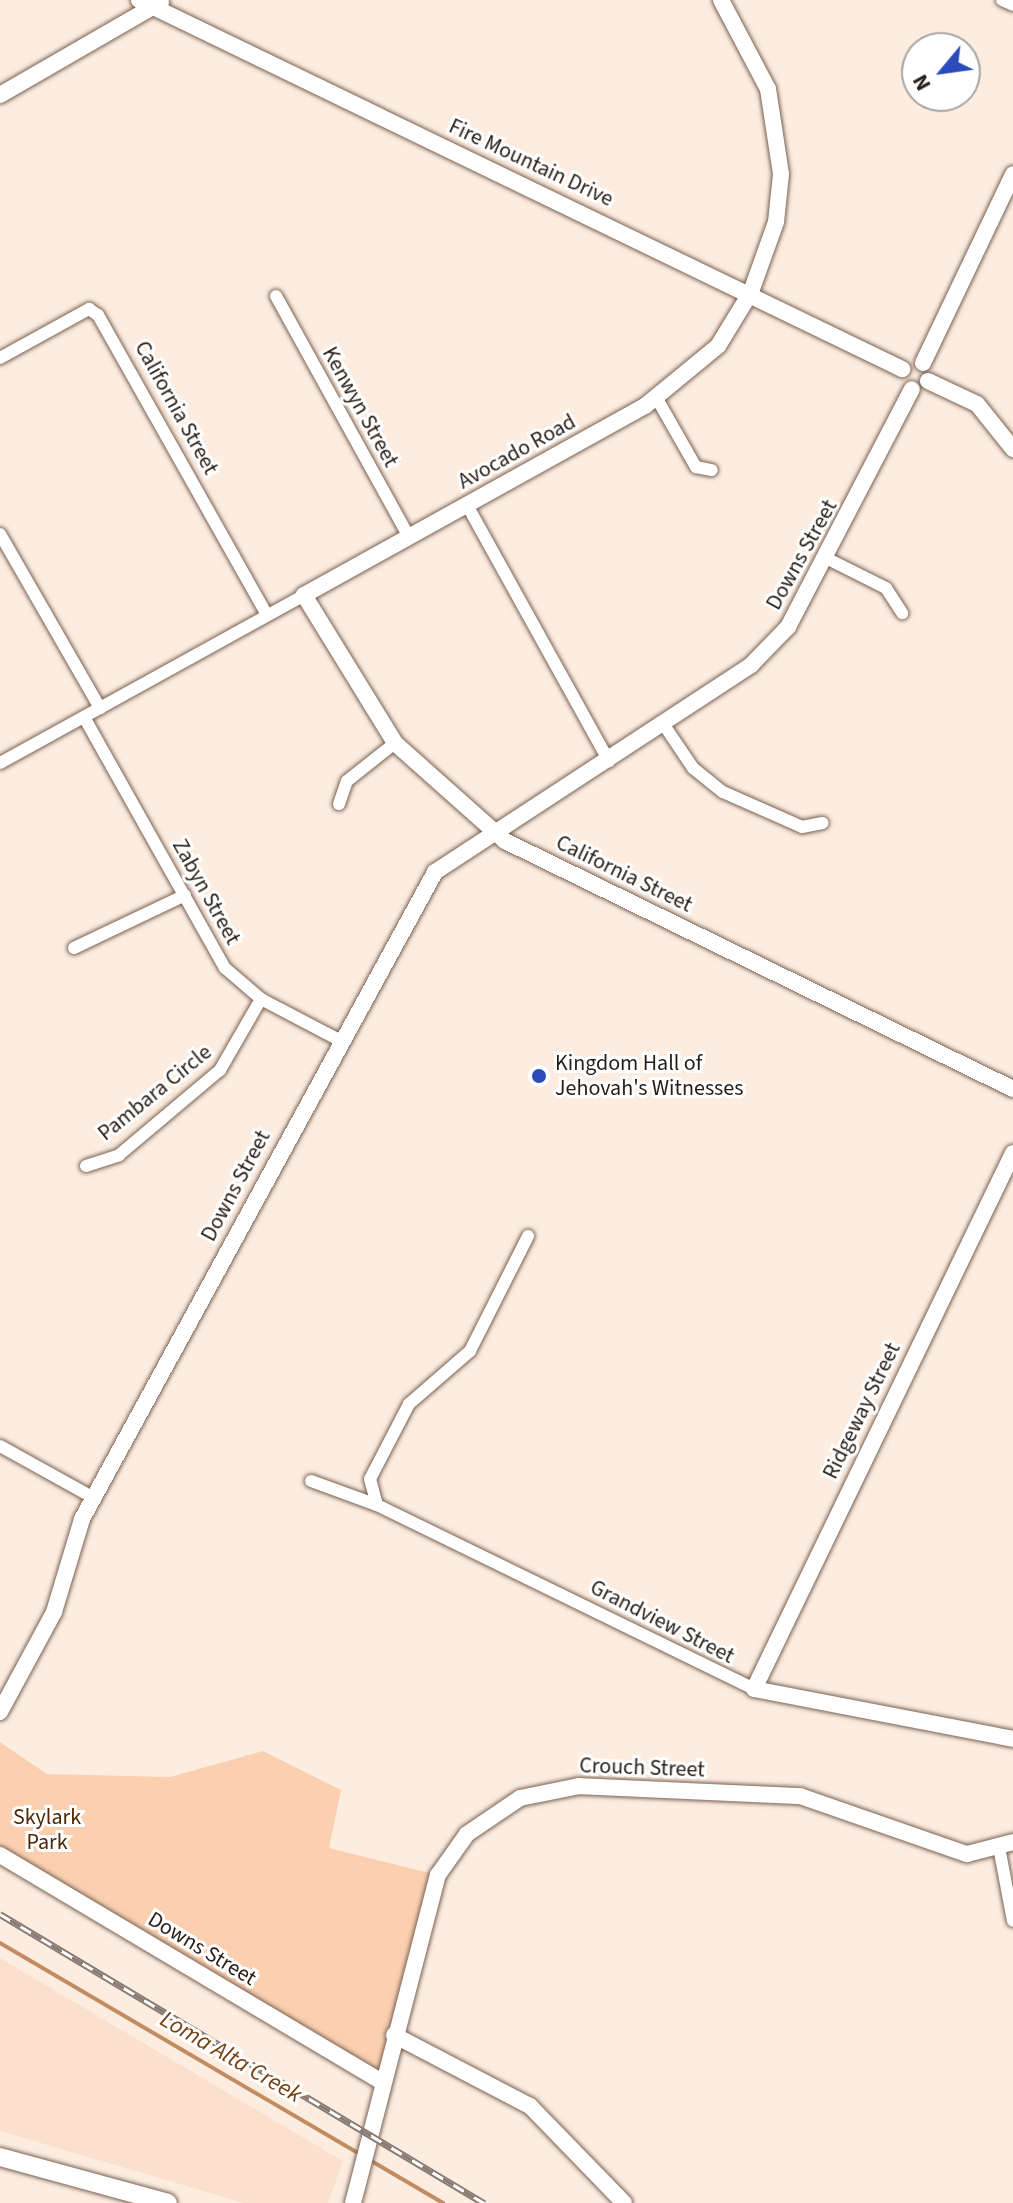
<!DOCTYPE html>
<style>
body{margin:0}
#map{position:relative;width:1013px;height:2203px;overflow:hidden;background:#fdede1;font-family:"Source Sans 3",sans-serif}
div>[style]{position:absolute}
.built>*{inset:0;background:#fbe0cd}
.green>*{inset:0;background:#fbd0b1}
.stream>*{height:4px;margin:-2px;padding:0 2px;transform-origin:2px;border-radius:2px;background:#c38b62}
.roads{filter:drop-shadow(0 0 2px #796252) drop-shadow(0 0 2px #796252)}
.street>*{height:12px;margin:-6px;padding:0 6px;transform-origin:6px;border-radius:6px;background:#fff}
.secondary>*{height:16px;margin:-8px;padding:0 8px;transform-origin:8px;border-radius:8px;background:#fff}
.primary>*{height:18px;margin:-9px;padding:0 9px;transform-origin:9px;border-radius:9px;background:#fff}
.rail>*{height:7px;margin-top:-3.5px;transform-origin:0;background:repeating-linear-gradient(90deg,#fff 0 12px,#887b73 0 24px);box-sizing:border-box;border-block:2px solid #887b73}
.dots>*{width:22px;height:22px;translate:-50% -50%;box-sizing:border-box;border:4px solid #fff;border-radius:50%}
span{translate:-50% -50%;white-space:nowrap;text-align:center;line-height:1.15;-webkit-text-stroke:6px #fff;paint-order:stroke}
.street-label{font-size:22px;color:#271d17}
.poi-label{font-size:22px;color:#271d17}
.left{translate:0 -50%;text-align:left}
.park-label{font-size:22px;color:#4d2806}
.water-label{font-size:24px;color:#774111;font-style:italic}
.north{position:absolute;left:901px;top:32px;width:80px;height:80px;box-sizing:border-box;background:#fff;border:2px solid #a9a5a2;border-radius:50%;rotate:241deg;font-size:22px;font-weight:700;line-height:32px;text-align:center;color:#271d17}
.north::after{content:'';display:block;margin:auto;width:28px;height:36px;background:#2c4bbb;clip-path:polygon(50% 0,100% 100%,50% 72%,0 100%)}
</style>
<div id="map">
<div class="built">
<div style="clip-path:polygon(0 1958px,343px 2161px,328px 2203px,244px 2203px,0 2131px)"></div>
</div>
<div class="green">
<div style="clip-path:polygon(0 1742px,47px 1774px,170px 1777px,263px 1751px,341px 1790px,329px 1848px,438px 1875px,382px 2082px,0 1855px)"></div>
</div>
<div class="stream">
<div style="left:0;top:1943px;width:417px;rotate:30.4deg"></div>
<div style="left:368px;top:2159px;width:87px;rotate:30.4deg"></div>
</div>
<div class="roads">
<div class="street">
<div style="left:1002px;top:0;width:12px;rotate:24deg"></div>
<div style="left:276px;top:296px;width:275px;rotate:61.1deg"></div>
<div style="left:0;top:358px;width:102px;rotate:-28.8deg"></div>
<div style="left:89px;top:309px;width:11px;rotate:34deg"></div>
<div style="left:98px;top:315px;width:344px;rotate:60.6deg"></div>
<div style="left:656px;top:397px;width:81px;rotate:60.3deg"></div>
<div style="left:696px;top:467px;width:16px;rotate:11deg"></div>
<div style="left:467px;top:505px;width:293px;rotate:61deg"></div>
<div style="left:0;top:534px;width:201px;rotate:60.1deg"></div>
<div style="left:828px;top:559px;width:65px;rotate:26.6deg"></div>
<div style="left:886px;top:588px;width:30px;rotate:57deg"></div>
<div style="left:84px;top:717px;width:288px;rotate:60.7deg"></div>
<div style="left:225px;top:968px;width:48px;rotate:40.7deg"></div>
<div style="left:261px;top:999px;width:88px;rotate:27.7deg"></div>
<div style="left:664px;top:725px;width:52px;rotate:56deg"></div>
<div style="left:693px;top:768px;width:38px;rotate:39deg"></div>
<div style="left:723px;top:792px;width:86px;rotate:23.9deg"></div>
<div style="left:802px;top:827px;width:21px;rotate:-11deg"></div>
<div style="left:0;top:763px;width:347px;rotate:-28.9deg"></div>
<div style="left:339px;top:804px;width:24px;rotate:-71deg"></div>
<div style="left:347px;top:781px;width:61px;rotate:-38.4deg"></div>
<div style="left:74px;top:948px;width:123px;rotate:-25.5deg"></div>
<div style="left:86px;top:1166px;width:35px;rotate:-18deg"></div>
<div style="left:119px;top:1155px;width:132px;rotate:-40.1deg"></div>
<div style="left:220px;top:1070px;width:82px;rotate:-60deg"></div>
<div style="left:0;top:1446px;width:107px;rotate:29deg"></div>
<div style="left:311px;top:1481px;width:70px;rotate:20deg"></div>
<div style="left:377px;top:1505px;width:420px;rotate:26deg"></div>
<div style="left:377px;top:1505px;width:27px;rotate:-105deg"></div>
<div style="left:370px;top:1479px;width:85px;rotate:-62.5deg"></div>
<div style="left:409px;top:1404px;width:81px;rotate:-41deg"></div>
<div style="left:470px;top:1351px;width:129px;rotate:-63.2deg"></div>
<div style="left:999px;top:1847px;width:75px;rotate:79.3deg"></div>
</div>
<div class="secondary">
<div style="left:139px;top:0;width:848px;rotate:25.81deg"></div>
<div style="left:721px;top:0;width:101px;rotate:62.2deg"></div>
<div style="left:768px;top:89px;width:86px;rotate:81.3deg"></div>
<div style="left:781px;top:174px;width:48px;rotate:95.9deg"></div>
<div style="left:776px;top:222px;width:74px;rotate:109.7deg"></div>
<div style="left:751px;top:292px;width:63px;rotate:121.4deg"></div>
<div style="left:718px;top:346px;width:94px;rotate:140.6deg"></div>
<div style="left:645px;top:406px;width:390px;rotate:151deg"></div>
<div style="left:304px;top:595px;width:174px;rotate:58.4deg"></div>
<div style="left:395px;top:743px;width:147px;rotate:41.7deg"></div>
<div style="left:505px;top:841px;width:565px;rotate:26.02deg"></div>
<div style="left:0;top:95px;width:186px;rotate:-30deg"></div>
<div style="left:923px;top:363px;width:209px;rotate:-64.5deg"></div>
<div style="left:928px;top:381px;width:54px;rotate:25.1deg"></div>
<div style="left:977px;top:404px;width:58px;rotate:51.3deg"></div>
<div style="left:1013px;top:1153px;width:595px;rotate:115.79deg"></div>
<div style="left:754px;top:1689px;width:264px;rotate:10.9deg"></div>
<div style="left:0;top:1712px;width:114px;rotate:-61.6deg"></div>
<div style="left:54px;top:1612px;width:97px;rotate:-73.2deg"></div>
<div style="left:82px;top:1519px;width:737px;rotate:-61.38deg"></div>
<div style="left:435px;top:872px;width:378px;rotate:-33.2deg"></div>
<div style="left:751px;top:665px;width:53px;rotate:-45.8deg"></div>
<div style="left:788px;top:627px;width:268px;rotate:-62.5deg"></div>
<div style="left:0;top:1855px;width:444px;rotate:30.7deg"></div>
<div style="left:394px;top:2035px;width:153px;rotate:27.6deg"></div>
<div style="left:530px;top:2106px;width:135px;rotate:45.9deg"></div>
<div style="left:353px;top:2203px;width:339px;rotate:-75.5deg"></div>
<div style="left:438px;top:1875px;width:50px;rotate:-54.7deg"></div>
<div style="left:467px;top:1834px;width:64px;rotate:-34.2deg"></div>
<div style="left:520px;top:1798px;width:60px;rotate:-11.5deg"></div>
<div style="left:579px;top:1786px;width:221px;rotate:2.6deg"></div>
<div style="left:800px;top:1796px;width:177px;rotate:19.2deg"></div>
<div style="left:967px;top:1854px;width:48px;rotate:-14.6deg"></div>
</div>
<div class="primary">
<div style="left:0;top:2157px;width:174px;rotate:15.3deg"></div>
</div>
</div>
<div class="rail">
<div style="left:0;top:1914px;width:564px;rotate:30.84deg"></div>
</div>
<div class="dots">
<div style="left:539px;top:1076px;background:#2c4bbb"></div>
</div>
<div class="street-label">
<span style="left:531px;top:163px;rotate:25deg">Fire Mountain Drive</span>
<span style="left:360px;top:407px;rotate:61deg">Kenwyn Street</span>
<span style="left:176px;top:408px;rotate:61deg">California Street</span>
<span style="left:517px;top:452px;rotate:-29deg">Avocado Road</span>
<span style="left:802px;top:555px;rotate:-61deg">Downs Street</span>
<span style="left:624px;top:874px;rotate:26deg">California Street</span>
<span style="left:206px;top:892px;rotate:61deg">Zabyn Street</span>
<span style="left:155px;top:1093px;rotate:-39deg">Pambara Circle</span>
<span style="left:236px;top:1186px;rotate:-62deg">Downs Street</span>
<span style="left:862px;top:1411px;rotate:-64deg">Ridgeway Street</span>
<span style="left:662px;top:1622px;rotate:27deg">Grandview Street</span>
<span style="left:642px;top:1768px;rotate:2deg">Crouch Street</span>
<span style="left:202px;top:1949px;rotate:31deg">Downs Street</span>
</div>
<div class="poi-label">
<span class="left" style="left:555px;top:1076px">Kingdom Hall of<br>Jehovah's Witnesses</span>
</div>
<div class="park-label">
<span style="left:47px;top:1830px">Skylark<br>Park</span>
</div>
<div class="water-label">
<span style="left:231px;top:2057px;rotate:30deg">Loma Alta Creek</span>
</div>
<div class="north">N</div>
</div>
